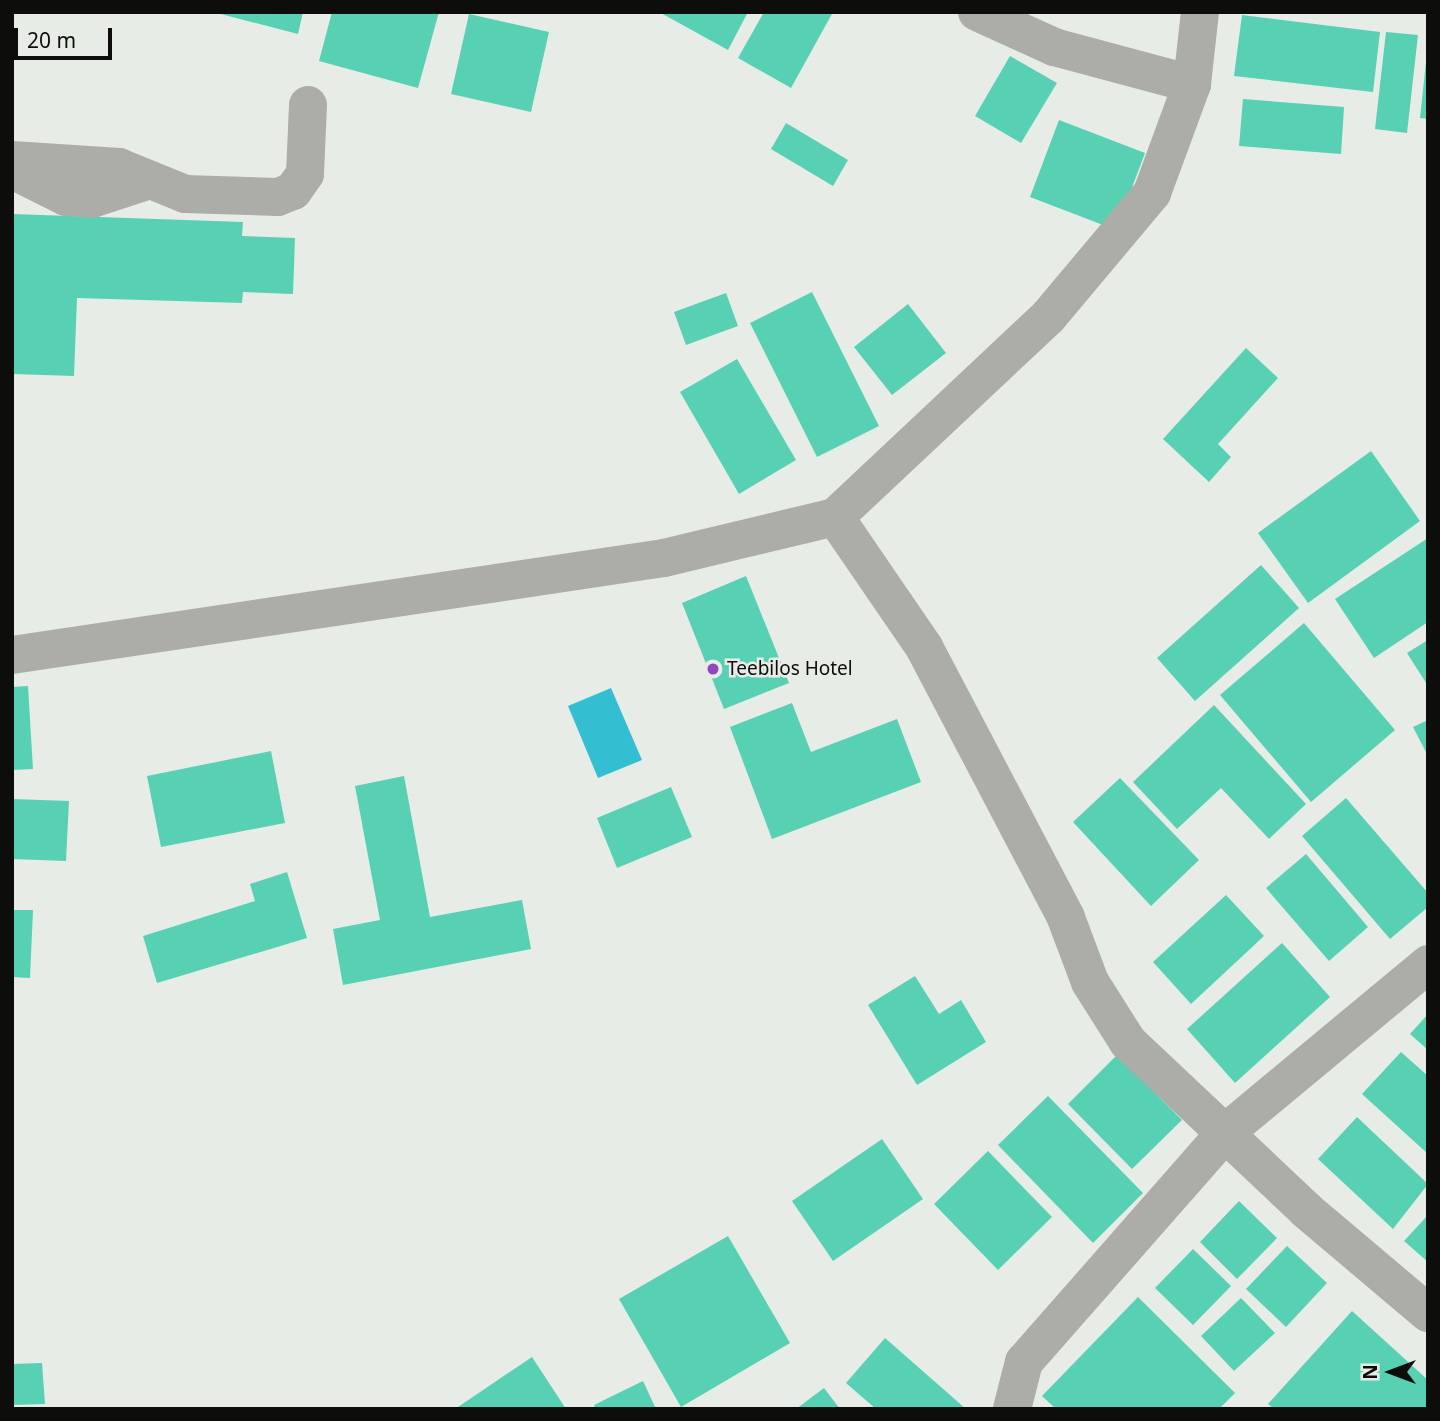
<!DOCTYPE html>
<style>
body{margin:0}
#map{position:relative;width:1440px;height:1421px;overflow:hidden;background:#e7ece6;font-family:"Noto Sans",sans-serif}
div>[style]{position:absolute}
.water>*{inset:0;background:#33bed2}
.building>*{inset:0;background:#58d0b4}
.minor>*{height:38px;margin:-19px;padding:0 19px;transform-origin:19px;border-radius:19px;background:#acaca9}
.dots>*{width:19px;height:19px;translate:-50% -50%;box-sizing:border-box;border:4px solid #e7ece6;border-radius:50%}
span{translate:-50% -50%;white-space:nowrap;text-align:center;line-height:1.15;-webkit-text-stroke:5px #e7ece6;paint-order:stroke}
.poi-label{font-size:19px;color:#0d0e0c}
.left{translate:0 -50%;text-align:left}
.frame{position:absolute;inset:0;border:14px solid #0d0e0c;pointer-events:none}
.north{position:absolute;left:1356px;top:1337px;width:70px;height:70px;-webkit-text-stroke:5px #e7ece6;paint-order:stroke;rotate:270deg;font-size:19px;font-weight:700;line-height:28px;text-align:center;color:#0d0e0c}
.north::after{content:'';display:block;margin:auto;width:24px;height:32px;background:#0d0e0c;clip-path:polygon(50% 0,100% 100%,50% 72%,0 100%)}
.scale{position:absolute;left:14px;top:28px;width:98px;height:32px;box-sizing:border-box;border:4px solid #0d0e0c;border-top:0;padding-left:9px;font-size:21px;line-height:24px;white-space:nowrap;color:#0d0e0c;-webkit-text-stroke:5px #e7ece6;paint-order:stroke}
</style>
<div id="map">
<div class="water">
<div style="clip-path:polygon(611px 688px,642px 760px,598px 778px,568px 706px)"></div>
</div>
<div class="building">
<div style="clip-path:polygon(213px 12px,303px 12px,298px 34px)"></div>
<div style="clip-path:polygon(332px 12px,439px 12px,418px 88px,319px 61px)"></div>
<div style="clip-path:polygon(659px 12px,748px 12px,728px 50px)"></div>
<div style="clip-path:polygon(764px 12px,833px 12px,791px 88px,738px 58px)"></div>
<div style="clip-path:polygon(469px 14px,549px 32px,531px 112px,451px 94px)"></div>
<div style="clip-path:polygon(1242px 15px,1380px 32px,1373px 92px,1234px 76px)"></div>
<div style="clip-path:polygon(1386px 32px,1418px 35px,1407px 133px,1375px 129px)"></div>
<div style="clip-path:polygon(1010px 56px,1057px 83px,1021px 143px,975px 116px)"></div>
<div style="clip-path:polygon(1426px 62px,1428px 62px,1428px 119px,1420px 118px)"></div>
<div style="clip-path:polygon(1243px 99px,1344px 107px,1341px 154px,1239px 146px)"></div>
<div style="clip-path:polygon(1059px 120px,1145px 153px,1116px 230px,1030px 197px)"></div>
<div style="clip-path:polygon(786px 123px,848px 160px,833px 186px,771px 149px)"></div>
<div style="clip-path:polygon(12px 214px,243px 222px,242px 236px,295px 238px,293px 294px,243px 292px,242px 303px,77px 298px,74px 376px,12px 374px)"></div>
<div style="clip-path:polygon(812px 292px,879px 426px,817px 457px,750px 323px)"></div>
<div style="clip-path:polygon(726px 293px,738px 326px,686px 345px,674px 312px)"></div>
<div style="clip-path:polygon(908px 304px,946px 353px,892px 395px,854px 347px)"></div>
<div style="clip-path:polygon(1246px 348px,1278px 378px,1218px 444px,1231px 457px,1209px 482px,1163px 439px)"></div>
<div style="clip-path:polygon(737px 359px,796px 460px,739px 494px,680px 392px)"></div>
<div style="clip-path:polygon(1371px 451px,1420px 521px,1308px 603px,1258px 533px)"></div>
<div style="clip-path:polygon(1428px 538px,1428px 622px,1374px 658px,1335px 599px)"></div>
<div style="clip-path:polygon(1261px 565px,1299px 608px,1195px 701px,1157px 658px)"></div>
<div style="clip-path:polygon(746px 576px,789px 683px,724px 709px,682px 603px)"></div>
<div style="clip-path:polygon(1304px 623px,1395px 730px,1311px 802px,1220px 695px)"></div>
<div style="clip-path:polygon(1428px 640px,1428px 686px,1407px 653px)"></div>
<div style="clip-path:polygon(28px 686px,33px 769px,12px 770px,12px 687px)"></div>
<div style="clip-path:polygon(792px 703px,811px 752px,897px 719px,921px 782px,772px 839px,730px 727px)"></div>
<div style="clip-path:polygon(1214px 705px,1306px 804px,1269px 839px,1221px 788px,1177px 829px,1133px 782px)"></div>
<div style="clip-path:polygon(1428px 720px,1428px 756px,1413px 727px)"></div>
<div style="clip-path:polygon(271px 751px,285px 823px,161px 847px,147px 776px)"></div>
<div style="clip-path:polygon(404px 776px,430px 917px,522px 900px,531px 949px,343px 985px,333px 929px,380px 920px,355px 786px)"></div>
<div style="clip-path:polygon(1120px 778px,1199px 860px,1151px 906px,1073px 822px)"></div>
<div style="clip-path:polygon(671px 787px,692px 837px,617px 868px,597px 818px)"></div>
<div style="clip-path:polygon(1346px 798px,1428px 893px,1428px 907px,1390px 939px,1302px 836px)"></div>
<div style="clip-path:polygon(12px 799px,69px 801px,66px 861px,12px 859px)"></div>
<div style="clip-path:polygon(1306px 854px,1368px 927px,1329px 961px,1266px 888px)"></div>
<div style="clip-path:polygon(287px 872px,307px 938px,157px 983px,143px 936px,255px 901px,250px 884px)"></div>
<div style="clip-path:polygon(1226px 895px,1264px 936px,1191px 1004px,1153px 962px)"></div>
<div style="clip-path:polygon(12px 910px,33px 910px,30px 978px,12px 977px)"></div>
<div style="clip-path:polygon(1282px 943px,1330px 997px,1235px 1083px,1187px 1029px)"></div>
<div style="clip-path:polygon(915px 976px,939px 1014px,961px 1000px,986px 1042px,917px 1085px,868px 1005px)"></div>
<div style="clip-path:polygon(1428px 1014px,1428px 1050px,1410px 1034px)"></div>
<div style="clip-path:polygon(1401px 1052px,1428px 1076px,1428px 1154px,1362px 1094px)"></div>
<div style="clip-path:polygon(1117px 1055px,1182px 1120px,1132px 1169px,1068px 1104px)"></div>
<div style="clip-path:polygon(1048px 1096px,1143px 1193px,1093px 1243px,998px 1145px)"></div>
<div style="clip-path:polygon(1357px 1117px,1428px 1184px,1393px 1229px,1318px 1159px)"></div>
<div style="clip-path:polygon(882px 1139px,923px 1199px,833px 1261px,792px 1201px)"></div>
<div style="clip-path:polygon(988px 1151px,1052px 1217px,998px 1270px,934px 1204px)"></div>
<div style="clip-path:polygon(1239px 1201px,1277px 1238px,1237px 1279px,1200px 1242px)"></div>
<div style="clip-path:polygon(1428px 1215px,1428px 1262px,1404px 1241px)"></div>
<div style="clip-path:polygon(728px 1236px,790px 1343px,681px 1407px,619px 1299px)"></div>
<div style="clip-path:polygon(1287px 1246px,1327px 1283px,1286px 1327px,1246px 1289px)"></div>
<div style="clip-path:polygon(1193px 1249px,1231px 1286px,1193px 1325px,1155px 1288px)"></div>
<div style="clip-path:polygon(1138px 1297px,1235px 1393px,1219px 1409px,1056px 1409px,1042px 1396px)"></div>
<div style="clip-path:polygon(1241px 1298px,1275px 1333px,1234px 1371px,1201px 1336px)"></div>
<div style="clip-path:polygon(1352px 1311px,1428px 1380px,1428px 1409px,1274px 1409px,1268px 1404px)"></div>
<div style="clip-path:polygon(885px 1338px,966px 1409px,876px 1409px,846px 1383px)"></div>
<div style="clip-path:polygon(532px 1357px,566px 1409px,455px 1409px)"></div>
<div style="clip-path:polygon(42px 1363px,45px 1404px,12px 1405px,12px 1364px)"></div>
<div style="clip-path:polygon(643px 1381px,656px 1409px,596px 1409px,594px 1405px)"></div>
<div style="clip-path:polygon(824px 1388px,840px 1409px,796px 1409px)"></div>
</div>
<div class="minor">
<div style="left:977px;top:12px;width:85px;rotate:24.4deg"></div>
<div style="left:1054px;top:47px;width:143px;rotate:15deg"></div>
<div style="left:12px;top:160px;width:107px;rotate:3.7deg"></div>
<div style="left:119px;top:167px;width:71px;rotate:22.2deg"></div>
<div style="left:185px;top:194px;width:93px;rotate:1.8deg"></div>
<div style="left:278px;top:197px;width:16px;rotate:-22deg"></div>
<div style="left:293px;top:191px;width:21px;rotate:-55deg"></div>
<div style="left:305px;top:174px;width:69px;rotate:-87.5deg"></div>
<div style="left:12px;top:170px;width:60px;rotate:26.6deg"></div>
<div style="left:66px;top:197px;width:26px;rotate:4deg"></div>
<div style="left:92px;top:199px;width:61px;rotate:-18.1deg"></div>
<div style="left:835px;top:517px;width:158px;rotate:55.6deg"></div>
<div style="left:924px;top:647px;width:306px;rotate:62.3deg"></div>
<div style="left:1066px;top:918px;width:68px;rotate:69.4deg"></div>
<div style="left:1090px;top:982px;width:71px;rotate:57.7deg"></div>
<div style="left:1128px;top:1042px;width:245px;rotate:43.3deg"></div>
<div style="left:1306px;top:1210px;width:160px;rotate:40.2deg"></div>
<div style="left:12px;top:655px;width:659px;rotate:-8.46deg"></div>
<div style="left:664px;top:558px;width:176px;rotate:-13.5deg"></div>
<div style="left:835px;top:517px;width:292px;rotate:-43.2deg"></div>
<div style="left:1048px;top:317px;width:162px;rotate:-50deg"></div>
<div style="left:1152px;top:193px;width:116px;rotate:-69.8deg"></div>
<div style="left:1192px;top:84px;width:72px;rotate:-83.7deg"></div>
<div style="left:1012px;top:1409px;width:49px;rotate:-75.7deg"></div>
<div style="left:1024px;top:1362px;width:306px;rotate:-48.7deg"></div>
<div style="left:1226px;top:1132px;width:263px;rotate:-39.7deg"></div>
</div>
<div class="dots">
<div style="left:713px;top:669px;background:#9047b9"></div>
</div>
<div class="poi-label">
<span class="left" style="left:727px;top:669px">Teebilos Hotel</span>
</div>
<div class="frame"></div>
<div class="north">N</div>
<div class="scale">20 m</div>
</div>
